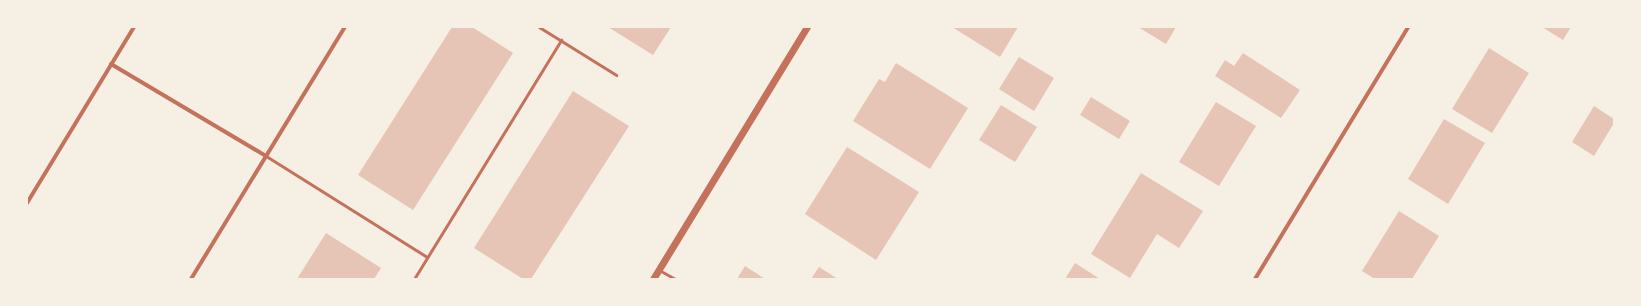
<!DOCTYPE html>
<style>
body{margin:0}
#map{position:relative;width:1641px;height:306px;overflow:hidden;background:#f6efe4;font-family:"Archivo Narrow",sans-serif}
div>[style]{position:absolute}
.building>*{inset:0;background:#e6c5b7}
.service>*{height:3px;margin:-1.5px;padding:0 1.5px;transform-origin:1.5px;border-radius:1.5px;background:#c5725c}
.minor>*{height:4px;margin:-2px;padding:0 2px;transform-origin:2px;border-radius:2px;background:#c5725c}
.tertiary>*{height:7px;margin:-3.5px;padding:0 3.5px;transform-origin:3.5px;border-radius:3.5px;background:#c5725c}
span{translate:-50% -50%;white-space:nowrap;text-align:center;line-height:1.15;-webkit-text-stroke:3.5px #f6efe4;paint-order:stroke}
.frame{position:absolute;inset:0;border:28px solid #f6efe4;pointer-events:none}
</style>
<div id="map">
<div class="building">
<div style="clip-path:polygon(452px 27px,472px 27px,513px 53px,413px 210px,358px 175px)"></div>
<div style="clip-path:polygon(608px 27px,671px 27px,653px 55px)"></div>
<div style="clip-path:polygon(952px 27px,1018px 27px,1000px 57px)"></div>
<div style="clip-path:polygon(1138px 27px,1176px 27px,1166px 44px)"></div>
<div style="clip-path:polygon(1542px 27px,1571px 27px,1563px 40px)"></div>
<div style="clip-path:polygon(1489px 48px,1529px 73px,1492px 133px,1452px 109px)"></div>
<div style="clip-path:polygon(1243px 53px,1300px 90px,1281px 118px,1215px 76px,1225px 60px,1234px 66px)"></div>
<div style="clip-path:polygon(1019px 57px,1054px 78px,1034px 111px,999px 89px)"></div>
<div style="clip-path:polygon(896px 63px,968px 108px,930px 169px,853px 121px,879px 79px,885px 82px)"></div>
<div style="clip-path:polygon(573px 91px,629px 126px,531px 279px,523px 279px,474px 248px)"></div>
<div style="clip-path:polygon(1091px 97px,1130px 121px,1119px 139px,1080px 115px)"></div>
<div style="clip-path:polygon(1216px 102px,1256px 126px,1219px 186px,1179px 162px)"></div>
<div style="clip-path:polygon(1001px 105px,1037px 127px,1015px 162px,979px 140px)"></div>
<div style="clip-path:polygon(1594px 106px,1614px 119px,1614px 123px,1594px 156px,1572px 142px)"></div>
<div style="clip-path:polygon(1444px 119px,1485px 143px,1448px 204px,1408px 179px)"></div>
<div style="clip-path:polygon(847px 147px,919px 192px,876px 260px,805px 214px)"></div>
<div style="clip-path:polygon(1141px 173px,1203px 211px,1179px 248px,1157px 234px,1130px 278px,1091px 254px)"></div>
<div style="clip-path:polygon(1399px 211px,1439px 236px,1412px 279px,1375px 279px,1362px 271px)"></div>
<div style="clip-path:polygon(326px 233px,381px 268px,374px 279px,297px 279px)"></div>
<div style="clip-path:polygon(1075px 263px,1100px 279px,1065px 279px)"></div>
<div style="clip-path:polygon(745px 266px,765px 279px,737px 279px)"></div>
<div style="clip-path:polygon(819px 267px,838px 279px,811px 279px)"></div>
</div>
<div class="service">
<div style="left:539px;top:27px;width:91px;rotate:31.9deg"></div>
<div style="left:266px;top:156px;width:190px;rotate:32.1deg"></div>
<div style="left:659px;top:270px;width:18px;rotate:29deg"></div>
<div style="left:414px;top:279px;width:281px;rotate:-58.4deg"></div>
</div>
<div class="minor">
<div style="left:111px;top:64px;width:180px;rotate:30.7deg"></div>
<div style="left:27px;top:203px;width:206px;rotate:-58.7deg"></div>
<div style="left:191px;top:279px;width:295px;rotate:-58.6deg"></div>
<div style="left:1255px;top:279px;width:295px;rotate:-58.7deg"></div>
</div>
<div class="tertiary">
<div style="left:653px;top:279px;width:295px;rotate:-58.6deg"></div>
</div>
<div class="frame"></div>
</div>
